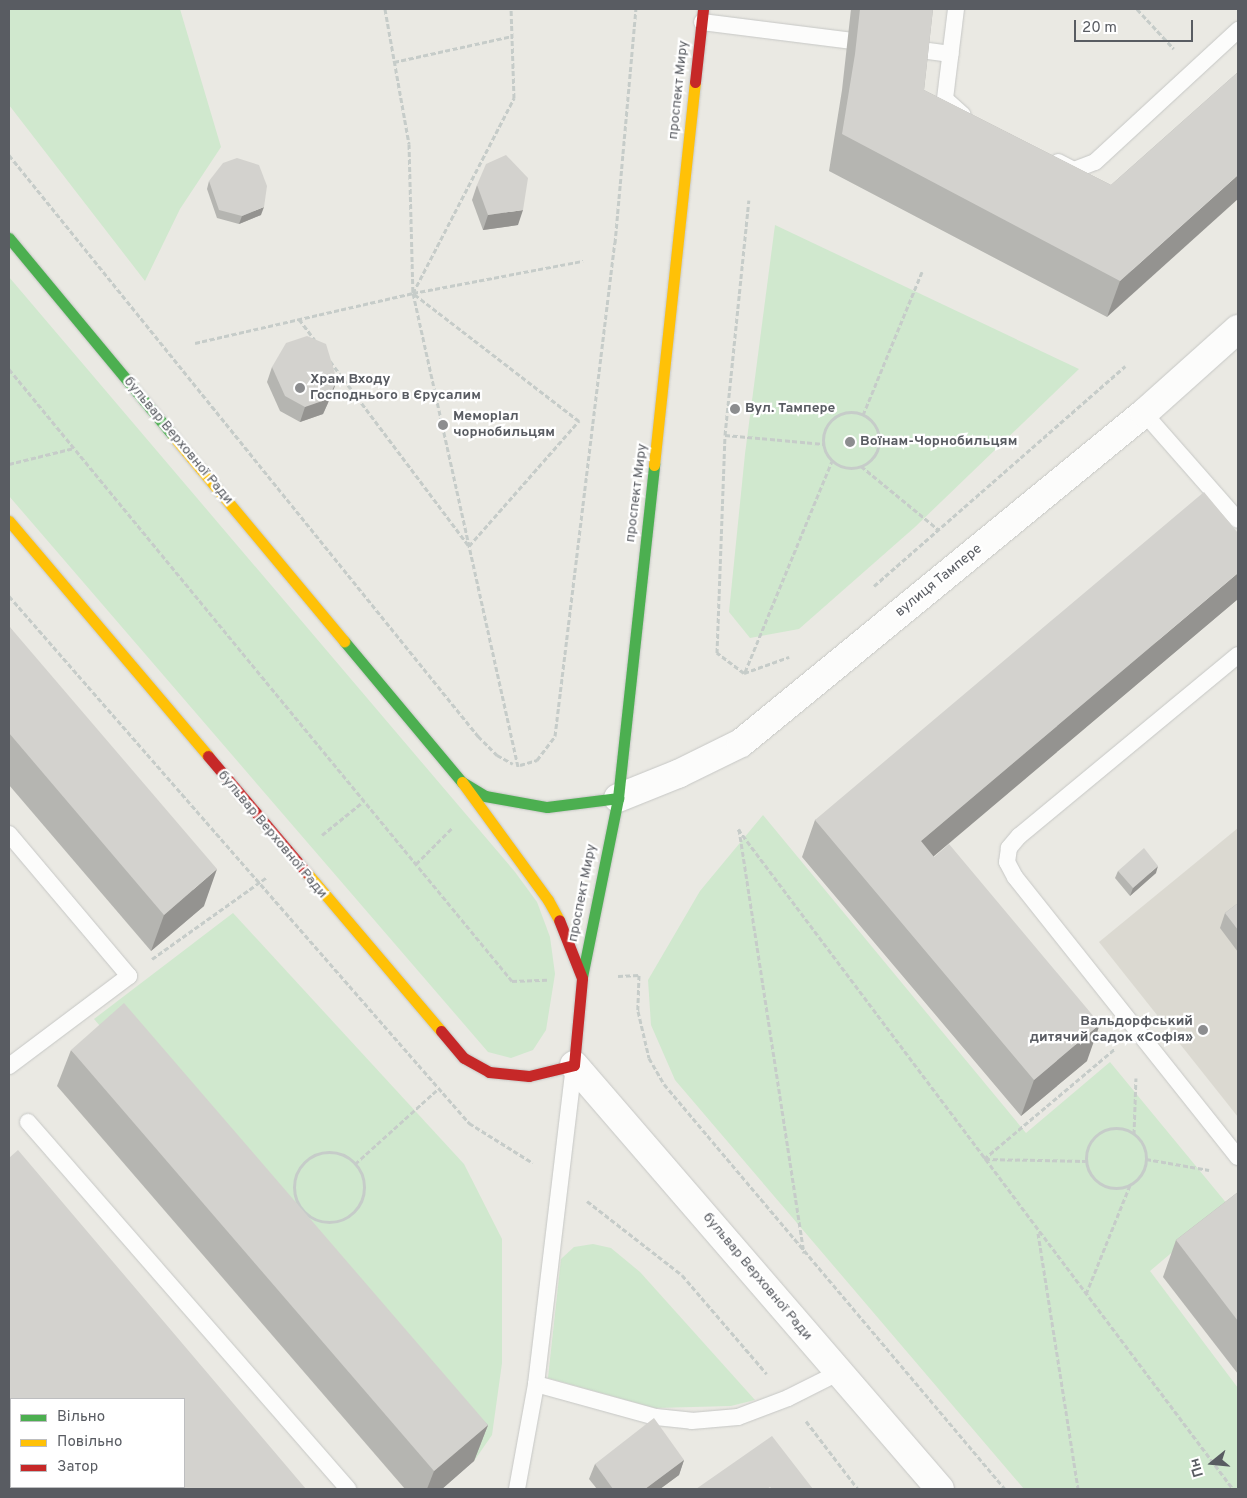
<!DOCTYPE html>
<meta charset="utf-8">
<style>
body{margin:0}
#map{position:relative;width:1247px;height:1498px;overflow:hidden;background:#eae9e3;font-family:Overpass,sans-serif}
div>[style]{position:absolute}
.education>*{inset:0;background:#dbd9d1}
.green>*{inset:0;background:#d0e8ce}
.path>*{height:3px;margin-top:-1.5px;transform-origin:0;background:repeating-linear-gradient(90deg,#c6ccc9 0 5px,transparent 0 7.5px)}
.path>.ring{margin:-1.5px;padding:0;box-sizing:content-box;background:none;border:3px solid #c6ccc9;border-radius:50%}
.roads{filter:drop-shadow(0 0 1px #c6c7c5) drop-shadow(0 0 1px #c6c7c5)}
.lane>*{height:16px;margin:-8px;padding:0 8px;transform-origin:8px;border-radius:8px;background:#fcfcfb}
.street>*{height:28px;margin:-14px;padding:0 14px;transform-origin:14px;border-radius:14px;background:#fcfcfb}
.fast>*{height:11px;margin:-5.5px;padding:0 5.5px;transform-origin:5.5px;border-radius:5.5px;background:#4caf50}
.slow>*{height:11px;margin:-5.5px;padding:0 5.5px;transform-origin:5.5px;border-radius:5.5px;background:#ffc107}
.jam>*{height:11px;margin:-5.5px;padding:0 5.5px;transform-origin:5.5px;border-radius:5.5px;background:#c62828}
.wall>*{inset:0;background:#b5b5b1}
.shaded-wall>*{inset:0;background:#949390}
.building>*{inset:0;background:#d3d2ce}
.dots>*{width:14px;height:14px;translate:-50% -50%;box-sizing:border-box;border:2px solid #fff;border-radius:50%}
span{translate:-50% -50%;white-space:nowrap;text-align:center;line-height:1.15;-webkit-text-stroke:4.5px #fff;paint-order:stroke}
.street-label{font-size:14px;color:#595c62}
.poi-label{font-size:14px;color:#595c62;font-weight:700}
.left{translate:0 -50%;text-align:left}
.right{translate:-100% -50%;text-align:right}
.frame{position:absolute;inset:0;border:10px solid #595c62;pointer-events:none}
.legend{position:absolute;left:10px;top:1398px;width:175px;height:90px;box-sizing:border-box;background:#fff;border:1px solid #bdbec0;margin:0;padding:6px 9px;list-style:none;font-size:15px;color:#595c62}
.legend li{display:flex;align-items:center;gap:10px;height:25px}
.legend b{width:25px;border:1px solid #bdbec0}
.north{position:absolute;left:1187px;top:1438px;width:50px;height:50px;-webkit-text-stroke:4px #fff;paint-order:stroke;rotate:253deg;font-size:14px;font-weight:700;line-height:20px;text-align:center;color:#595c62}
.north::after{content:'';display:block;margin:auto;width:18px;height:22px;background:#595c62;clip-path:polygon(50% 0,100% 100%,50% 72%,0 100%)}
.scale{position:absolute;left:1074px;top:20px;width:119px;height:22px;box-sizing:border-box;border:2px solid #595c62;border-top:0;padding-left:6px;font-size:15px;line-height:18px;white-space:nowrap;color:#595c62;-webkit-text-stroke:4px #fff;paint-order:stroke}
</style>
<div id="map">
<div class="education">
<div style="clip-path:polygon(1238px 828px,1238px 1117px,1099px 942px)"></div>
</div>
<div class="green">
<div style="clip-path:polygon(9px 9px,180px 9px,221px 147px,180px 209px,145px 281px,9px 105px)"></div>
<div style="clip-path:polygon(775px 225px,1079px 369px,915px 527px,799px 629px,750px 638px,729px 612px,745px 454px)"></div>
<div style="clip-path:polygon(9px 277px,515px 872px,537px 902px,550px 937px,555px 974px,546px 1030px,533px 1050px,511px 1058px,488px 1052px,9px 496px)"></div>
<div style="clip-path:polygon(763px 815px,1026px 1133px,1110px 1062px,1228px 1205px,1150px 1271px,1238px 1388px,1238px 1489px,1024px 1489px,675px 1080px,651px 1025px,648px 980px,700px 891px)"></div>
<div style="clip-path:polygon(233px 913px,464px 1164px,502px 1239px,502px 1363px,492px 1435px,474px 1461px,94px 1019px)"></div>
<div style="clip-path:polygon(593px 1244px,611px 1248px,640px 1272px,755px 1400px,731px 1406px,655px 1408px,548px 1378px,561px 1259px,574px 1247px)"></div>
</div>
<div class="path">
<div style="left:385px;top:9px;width:137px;rotate:79.9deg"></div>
<div style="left:409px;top:144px;width:149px;rotate:88.5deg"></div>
<div style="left:413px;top:293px;width:485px;rotate:77.5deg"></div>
<div style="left:1137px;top:9px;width:54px;rotate:47.2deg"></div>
<div style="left:394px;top:62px;width:121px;rotate:-12.4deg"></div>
<div style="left:9px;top:155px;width:747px;rotate:51.09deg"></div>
<div style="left:478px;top:736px;width:27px;rotate:45deg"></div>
<div style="left:497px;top:755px;width:18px;rotate:29deg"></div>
<div style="left:299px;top:319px;width:26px;rotate:53deg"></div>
<div style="left:195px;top:343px;width:224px;rotate:-12.9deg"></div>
<div style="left:413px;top:293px;width:173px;rotate:-10.7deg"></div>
<div style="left:330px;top:361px;width:231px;rotate:53.1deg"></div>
<div style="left:469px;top:546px;width:167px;rotate:-48.7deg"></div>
<div style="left:579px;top:421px;width:210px;rotate:-142.4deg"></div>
<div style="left:413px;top:293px;width:220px;rotate:-62.6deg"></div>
<div style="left:514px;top:98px;width:89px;rotate:-91.9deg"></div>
<div style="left:9px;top:369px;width:792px;rotate:50.58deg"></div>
<div style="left:512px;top:981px;width:35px;rotate:-2deg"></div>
<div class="ring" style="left:823px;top:412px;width:53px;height:53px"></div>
<div style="left:863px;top:415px;width:155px;rotate:-67.6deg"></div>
<div style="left:725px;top:435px;width:236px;rotate:-84.2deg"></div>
<div style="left:9px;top:464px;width:67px;rotate:-13.8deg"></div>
<div style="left:861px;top:466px;width:101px;rotate:39.4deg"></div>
<div style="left:874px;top:586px;width:334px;rotate:-41.2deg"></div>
<div style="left:9px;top:596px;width:700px;rotate:48.88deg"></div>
<div style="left:469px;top:1123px;width:75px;rotate:32deg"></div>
<div style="left:745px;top:672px;width:228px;rotate:-67.6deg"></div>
<div style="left:744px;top:673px;width:48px;rotate:-19.6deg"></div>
<div style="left:744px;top:673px;width:34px;rotate:-143deg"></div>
<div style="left:717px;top:653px;width:218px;rotate:-87.9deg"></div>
<div style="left:725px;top:435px;width:99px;rotate:5.2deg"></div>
<div style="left:520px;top:765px;width:18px;rotate:-16deg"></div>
<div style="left:537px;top:760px;width:30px;rotate:-53deg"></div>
<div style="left:555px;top:736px;width:497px;rotate:-83.1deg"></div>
<div style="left:615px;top:243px;width:235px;rotate:-84.9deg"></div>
<div style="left:738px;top:829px;width:825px;rotate:53.13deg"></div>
<div style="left:739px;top:829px;width:429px;rotate:81.3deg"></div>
<div style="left:322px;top:835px;width:54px;rotate:-39deg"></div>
<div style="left:416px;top:864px;width:52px;rotate:-45deg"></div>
<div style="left:152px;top:959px;width:141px;rotate:-35.5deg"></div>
<div style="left:618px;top:976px;width:21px;rotate:-3deg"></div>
<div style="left:639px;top:975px;width:36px;rotate:92deg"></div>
<div style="left:638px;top:1011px;width:48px;rotate:76.8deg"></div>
<div style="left:649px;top:1058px;width:30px;rotate:60deg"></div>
<div style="left:664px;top:1084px;width:529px;rotate:49.9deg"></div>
<div class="ring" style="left:1086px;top:1128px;width:57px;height:57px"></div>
<div style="left:1134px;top:1134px;width:56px;rotate:-88deg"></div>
<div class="ring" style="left:294px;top:1152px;width:67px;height:67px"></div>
<div style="left:984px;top:1159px;width:172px;rotate:-40.1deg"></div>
<div style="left:985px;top:1159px;width:101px;rotate:1.1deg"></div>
<div style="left:1146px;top:1159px;width:64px;rotate:9.9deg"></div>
<div style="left:355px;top:1164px;width:113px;rotate:-42.1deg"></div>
<div style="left:587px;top:1201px;width:120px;rotate:37.9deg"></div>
<div style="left:682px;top:1275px;width:130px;rotate:49.4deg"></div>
<div style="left:1038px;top:1233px;width:259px;rotate:81.1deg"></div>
<div style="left:1086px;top:1294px;width:118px;rotate:-68deg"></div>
<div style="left:806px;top:1421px;width:86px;rotate:52.6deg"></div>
</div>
<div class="roads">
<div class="lane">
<div style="left:956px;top:9px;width:91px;rotate:97deg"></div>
<div style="left:945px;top:99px;width:24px;rotate:42deg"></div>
<div style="left:702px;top:22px;width:168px;rotate:7.2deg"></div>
<div style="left:906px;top:48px;width:45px;rotate:7.6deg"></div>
<div style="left:1058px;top:162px;width:18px;rotate:27deg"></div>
<div style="left:1074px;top:170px;width:22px;rotate:-21deg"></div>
<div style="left:1095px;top:162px;width:195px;rotate:-42.7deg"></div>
<div style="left:1144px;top:413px;width:142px;rotate:48.7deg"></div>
<div style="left:1238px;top:655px;width:284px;rotate:140.4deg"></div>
<div style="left:1019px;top:836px;width:16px;rotate:130deg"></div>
<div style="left:1009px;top:848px;width:14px;rotate:98deg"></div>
<div style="left:1007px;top:862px;width:17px;rotate:62deg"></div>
<div style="left:1015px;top:877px;width:358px;rotate:51.5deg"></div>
<div style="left:9px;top:834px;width:186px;rotate:49.8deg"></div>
<div style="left:129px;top:976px;width:150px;rotate:143.1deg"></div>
<div style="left:28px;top:1122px;width:487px;rotate:48.9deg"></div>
<div style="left:536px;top:1384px;width:124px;rotate:15.4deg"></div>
<div style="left:656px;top:1417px;width:36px;rotate:6deg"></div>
<div style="left:692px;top:1421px;width:46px;rotate:-5deg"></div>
<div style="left:738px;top:1417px;width:53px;rotate:-20.8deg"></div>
<div style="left:788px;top:1398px;width:56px;rotate:-26.6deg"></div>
<div style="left:517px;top:1489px;width:107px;rotate:-79.7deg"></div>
<div style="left:536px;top:1384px;width:321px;rotate:-83.2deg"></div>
</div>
<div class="street">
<div style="left:618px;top:798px;width:65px;rotate:-21.8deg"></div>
<div style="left:678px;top:774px;width:70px;rotate:-26.2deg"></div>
<div style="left:741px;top:743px;width:521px;rotate:-39.31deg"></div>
<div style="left:1144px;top:413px;width:126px;rotate:-41.8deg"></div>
<div style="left:574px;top:1065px;width:560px;rotate:49.2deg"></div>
</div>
<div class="fast">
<div style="left:9px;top:238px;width:259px;rotate:50.3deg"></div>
<div style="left:344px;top:641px;width:184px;rotate:50.1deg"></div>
<div style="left:462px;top:782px;width:27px;rotate:31deg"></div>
<div style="left:485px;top:796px;width:63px;rotate:10.1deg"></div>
<div style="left:547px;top:807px;width:72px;rotate:-7.2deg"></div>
<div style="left:582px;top:977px;width:183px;rotate:-78.6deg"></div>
<div style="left:618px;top:798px;width:335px;rotate:-83.8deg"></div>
</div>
<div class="slow">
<div style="left:174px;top:437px;width:266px;rotate:50.2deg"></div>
<div style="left:654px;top:465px;width:385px;rotate:-83.9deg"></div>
<div style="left:9px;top:521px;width:308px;rotate:49.7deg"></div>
<div style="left:462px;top:782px;width:146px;rotate:53.9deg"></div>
<div style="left:548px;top:900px;width:23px;rotate:61deg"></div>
<div style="left:307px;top:873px;width:207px;rotate:49.7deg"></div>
</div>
<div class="jam">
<div style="left:695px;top:82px;width:73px;rotate:-83.7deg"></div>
<div style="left:208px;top:756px;width:153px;rotate:49.8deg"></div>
<div style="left:441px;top:1031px;width:35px;rotate:50deg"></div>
<div style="left:464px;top:1058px;width:29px;rotate:29deg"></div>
<div style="left:489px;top:1072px;width:40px;rotate:5.7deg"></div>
<div style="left:529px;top:1076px;width:46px;rotate:-13.7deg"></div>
<div style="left:574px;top:1065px;width:87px;rotate:-84.7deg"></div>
<div style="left:582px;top:978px;width:62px;rotate:-111.6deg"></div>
</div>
</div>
<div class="wall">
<div style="clip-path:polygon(851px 9px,933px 9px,924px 90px,1111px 185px,1238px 72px,1107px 317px,829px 171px,842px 90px)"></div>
<div style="clip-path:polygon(209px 181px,261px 215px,239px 224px,217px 218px,207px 189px)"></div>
<div style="clip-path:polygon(477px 185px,518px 225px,483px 230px,472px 200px)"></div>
<div style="clip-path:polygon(272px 367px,337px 380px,332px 394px,323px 414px,300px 422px,280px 411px,267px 382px)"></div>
<div style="clip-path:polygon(1238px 599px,933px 856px,1087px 1061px,1021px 1116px,802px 857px,815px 820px)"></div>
<div style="clip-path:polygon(9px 626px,204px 906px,151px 951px,9px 785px)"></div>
<div style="clip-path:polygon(1118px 871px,1156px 873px,1130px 896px,1115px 878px)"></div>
<div style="clip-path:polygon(1238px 903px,1238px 952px,1220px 928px,1225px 913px)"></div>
<div style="clip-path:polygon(71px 1050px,488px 1425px,474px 1461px,442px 1489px,405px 1489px,57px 1086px)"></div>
<div style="clip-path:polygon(1238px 1192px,1238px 1374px,1163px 1277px,1176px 1240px)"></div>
<div style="clip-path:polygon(684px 1460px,679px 1475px,660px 1489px,597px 1489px,589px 1479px,595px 1464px)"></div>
</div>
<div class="shaded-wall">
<div style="clip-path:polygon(1238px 175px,1238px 199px,1107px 317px,1120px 281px)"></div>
<div style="clip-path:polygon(264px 207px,261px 215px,239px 224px,242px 216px)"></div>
<div style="clip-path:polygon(523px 210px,518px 225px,483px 230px,488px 215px)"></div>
<div style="clip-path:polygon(337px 380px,332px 394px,323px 414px,300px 422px,305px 407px)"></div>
<div style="clip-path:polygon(1238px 573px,1238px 599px,908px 878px,921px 841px)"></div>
<div style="clip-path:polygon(1158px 866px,1156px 873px,1130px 896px,1133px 888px)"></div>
<div style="clip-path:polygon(217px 869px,204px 906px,151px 951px,164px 915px)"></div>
<div style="clip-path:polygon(1100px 1024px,1087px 1061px,1021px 1116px,1034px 1080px)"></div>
<div style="clip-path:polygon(488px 1425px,474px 1461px,442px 1489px,427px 1489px,434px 1471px)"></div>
<div style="clip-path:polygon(684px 1460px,679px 1475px,660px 1489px,645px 1489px)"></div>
</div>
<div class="building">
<div style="clip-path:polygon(860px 9px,933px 9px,924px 90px,1111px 185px,1238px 72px,1238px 175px,1120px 281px,842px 134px,855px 54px)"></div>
<div style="clip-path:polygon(506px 155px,528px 178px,523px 210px,488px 215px,477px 185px,486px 164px)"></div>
<div style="clip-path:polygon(237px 158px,259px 165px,267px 186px,264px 207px,242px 216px,219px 210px,209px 181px,223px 163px)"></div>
<div style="clip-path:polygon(307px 336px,326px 344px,337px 380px,328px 399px,305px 407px,285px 396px,272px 367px,286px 343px)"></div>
<div style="clip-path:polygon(1204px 492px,1238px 533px,1238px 573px,921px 841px,934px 857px,949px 844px,1100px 1024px,1034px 1080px,815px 820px)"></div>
<div style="clip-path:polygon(9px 626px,217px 869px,164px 915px,9px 733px)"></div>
<div style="clip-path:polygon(1144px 848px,1158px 866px,1133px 888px,1118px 871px)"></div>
<div style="clip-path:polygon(1238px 903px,1238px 930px,1225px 913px)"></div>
<div style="clip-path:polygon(124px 1003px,488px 1425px,434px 1471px,71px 1050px)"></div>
<div style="clip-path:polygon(evenodd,18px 1150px,306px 1489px,9px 1489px,9px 1158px,18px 1150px,11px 1399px,184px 1399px,184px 1487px,11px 1487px,11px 1399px)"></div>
<div style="clip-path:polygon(1238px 1192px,1238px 1321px,1176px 1240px)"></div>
<div style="clip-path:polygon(654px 1418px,684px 1460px,645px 1489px,613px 1489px,595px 1464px)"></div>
<div style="clip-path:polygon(772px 1436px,813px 1489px,772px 1489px,770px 1487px,767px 1489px,696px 1489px)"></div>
</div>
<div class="dots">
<div style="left:300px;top:388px;background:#8c8d8f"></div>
<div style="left:735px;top:409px;background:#8c8d8f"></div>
<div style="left:443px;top:425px;background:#8c8d8f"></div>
<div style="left:850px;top:442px;background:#8c8d8f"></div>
<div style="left:1203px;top:1030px;background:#8c8d8f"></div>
</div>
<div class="street-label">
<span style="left:679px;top:90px;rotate:-84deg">проспект Миру</span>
<span style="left:178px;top:441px;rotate:50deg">бульвар Верховної Ради</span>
<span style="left:637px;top:493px;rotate:-83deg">проспект Миру</span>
<span style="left:939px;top:581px;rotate:-39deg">вулиця Тампере</span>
<span style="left:272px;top:835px;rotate:50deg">бульвар Верховної Ради</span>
<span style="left:583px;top:893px;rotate:-79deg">проспект Миру</span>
<span style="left:757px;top:1277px;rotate:50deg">бульвар Верховної Ради</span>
</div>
<div class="poi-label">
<span class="left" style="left:310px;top:388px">Храм Входу<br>Господнього в Єрусалим</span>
<span class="left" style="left:745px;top:409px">Вул. Тампере</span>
<span class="left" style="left:453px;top:425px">Меморіал<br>чорнобильцям</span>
<span class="left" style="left:860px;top:442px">Воїнам-Чорнобильцям</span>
<span class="right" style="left:1193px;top:1030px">Вальдорфський<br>дитячий садок «Софія»</span>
</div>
<div class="frame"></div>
<ul class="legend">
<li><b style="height:6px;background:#4caf50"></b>Вільно</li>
<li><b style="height:6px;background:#ffc107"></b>Повільно</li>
<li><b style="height:6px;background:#c62828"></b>Затор</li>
</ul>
<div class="north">Пн</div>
<div class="scale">20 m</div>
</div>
